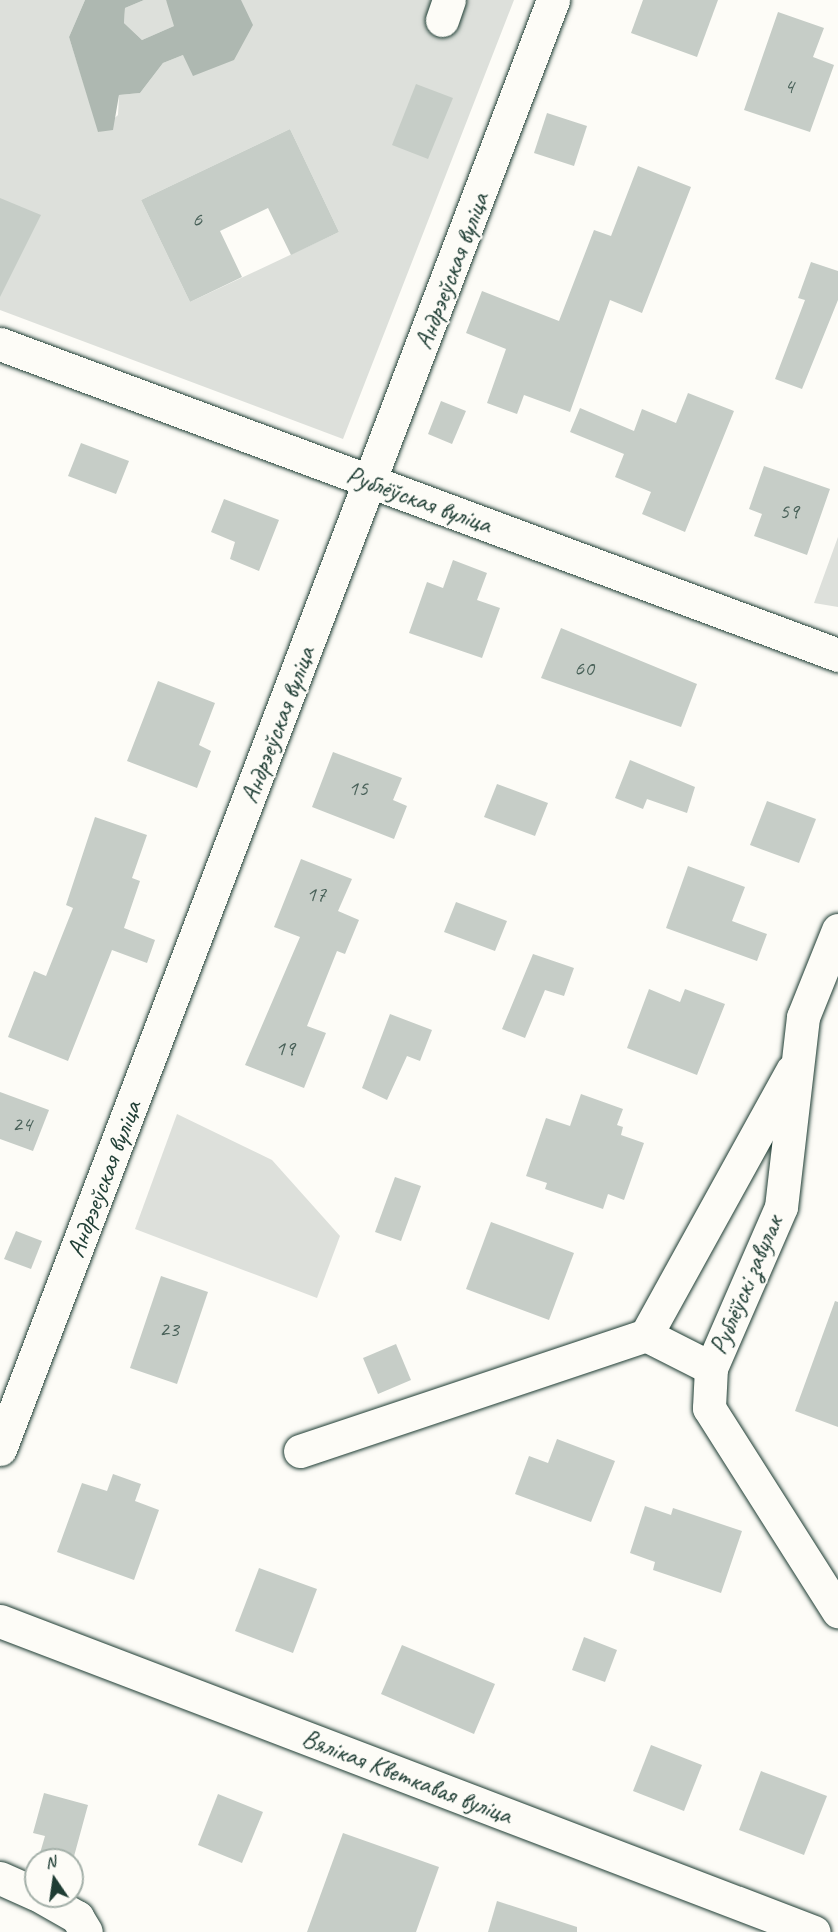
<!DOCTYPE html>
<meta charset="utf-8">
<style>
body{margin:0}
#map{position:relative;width:838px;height:1932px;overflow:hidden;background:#fdfcf7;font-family:Caveat,sans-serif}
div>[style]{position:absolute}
.green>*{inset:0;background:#dde0db}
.water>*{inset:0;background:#aeb8b1}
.building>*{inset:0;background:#c6cdc7}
.roads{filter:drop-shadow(0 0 2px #1f3d34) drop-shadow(0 0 2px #1f3d34)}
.minor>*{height:33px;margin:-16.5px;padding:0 16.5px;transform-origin:16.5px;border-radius:16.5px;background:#fdfcf7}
span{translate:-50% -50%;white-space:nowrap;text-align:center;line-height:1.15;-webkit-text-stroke:4.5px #fdfcf7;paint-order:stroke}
.number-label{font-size:22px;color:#496159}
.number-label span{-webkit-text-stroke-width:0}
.street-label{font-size:26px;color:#1f3d34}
.north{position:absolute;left:24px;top:1848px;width:60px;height:60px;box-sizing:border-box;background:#fdfcf7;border:2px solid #a4b0a9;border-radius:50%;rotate:347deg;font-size:16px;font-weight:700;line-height:24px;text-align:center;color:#1f3d34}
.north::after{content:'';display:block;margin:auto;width:21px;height:27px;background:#1f3d34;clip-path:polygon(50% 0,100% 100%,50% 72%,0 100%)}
</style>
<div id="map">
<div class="green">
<div style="clip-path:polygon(evenodd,0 0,85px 0,69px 37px,99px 132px,118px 115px,119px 95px,140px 93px,163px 63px,183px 55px,241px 0,514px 0,343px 439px,0 310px,0 0,290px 129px,339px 232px,190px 302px,141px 200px,290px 129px)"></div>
<div style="clip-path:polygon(144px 0,166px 0,175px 18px,174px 26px,142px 40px,124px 23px,125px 8px)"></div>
<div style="clip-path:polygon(838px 537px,838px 607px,814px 603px)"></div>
<div style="clip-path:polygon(177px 1114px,272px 1160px,340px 1236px,317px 1298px,135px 1229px)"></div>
</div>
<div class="water">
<div style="clip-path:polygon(85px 0,144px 0,125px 8px,124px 23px,142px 40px,174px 26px,166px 0,241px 0,253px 25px,234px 60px,193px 76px,183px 55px,163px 63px,140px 93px,119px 95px,113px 130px,98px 132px,69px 37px)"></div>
</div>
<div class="building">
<div style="clip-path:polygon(643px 0,718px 0,697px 57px,631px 33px)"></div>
<div style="clip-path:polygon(778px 12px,824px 28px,813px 57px,834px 65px,810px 132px,744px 110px)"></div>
<div style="clip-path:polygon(416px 84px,453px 98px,428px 159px,392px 145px)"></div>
<div style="clip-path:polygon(547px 113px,587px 126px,574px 166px,534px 153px)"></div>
<div style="clip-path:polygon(290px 129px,339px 232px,291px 255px,268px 208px,220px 231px,242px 277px,190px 302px,141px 200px)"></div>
<div style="clip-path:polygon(638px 166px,691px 187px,642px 313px,610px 300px,570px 412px,524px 395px,517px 414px,487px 403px,506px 349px,466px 333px,482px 291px,559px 321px,594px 230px,611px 236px)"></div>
<div style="clip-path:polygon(0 198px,41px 215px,0 297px)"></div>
<div style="clip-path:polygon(811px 262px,838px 271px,838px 300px,802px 389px,775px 379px,805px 300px,798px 298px)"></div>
<div style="clip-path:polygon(688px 393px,734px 411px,685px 532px,642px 514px,651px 492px,615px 477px,624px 454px,570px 432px,580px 408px,634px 431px,642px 409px,676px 423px)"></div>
<div style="clip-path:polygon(441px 401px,466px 411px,452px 444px,428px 434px)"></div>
<div style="clip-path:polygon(81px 443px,129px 461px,116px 494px,68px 476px)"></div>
<div style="clip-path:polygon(764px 466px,830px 489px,807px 555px,754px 536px,762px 514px,749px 509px)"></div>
<div style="clip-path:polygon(224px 499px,279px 520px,259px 571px,230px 559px,235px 542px,211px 532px)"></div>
<div style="clip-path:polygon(453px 560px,487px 573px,477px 600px,500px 608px,482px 658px,409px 633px,427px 582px,443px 588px)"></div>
<div style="clip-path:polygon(561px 628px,697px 684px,681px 727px,541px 678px)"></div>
<div style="clip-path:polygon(158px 681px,215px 703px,199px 745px,211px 751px,197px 788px,127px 761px)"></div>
<div style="clip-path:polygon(333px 752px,402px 778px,393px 800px,407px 806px,394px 839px,312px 807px)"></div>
<div style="clip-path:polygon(630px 760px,695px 787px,687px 813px,647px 799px,643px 809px,615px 798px)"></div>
<div style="clip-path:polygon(497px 784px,548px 803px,535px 836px,484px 817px)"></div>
<div style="clip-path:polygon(767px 801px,816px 819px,799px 863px,750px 845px)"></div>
<div style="clip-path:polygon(95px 817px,147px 835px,132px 878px,140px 881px,124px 928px,155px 940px,147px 963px,112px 950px,68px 1061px,8px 1037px,34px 971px,46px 976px,73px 908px,66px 905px)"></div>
<div style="clip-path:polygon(301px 859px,352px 879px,338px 911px,359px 920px,345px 954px,337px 951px,307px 1026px,326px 1033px,304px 1088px,245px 1065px,300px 937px,274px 927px)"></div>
<div style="clip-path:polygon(688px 866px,745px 887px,732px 921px,767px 934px,757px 961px,666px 928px)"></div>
<div style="clip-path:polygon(456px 902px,507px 921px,495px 951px,444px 932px)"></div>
<div style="clip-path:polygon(533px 954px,574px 968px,564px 996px,545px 990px,525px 1038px,502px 1029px)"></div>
<div style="clip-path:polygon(649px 989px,680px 1002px,685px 989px,725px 1004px,697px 1075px,627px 1048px)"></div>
<div style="clip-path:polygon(390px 1014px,432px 1030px,420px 1061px,407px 1056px,387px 1100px,362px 1088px)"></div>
<div style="clip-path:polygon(0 1092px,49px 1110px,33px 1151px,0 1139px)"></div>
<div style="clip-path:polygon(581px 1094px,623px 1109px,617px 1125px,623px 1127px,621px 1135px,644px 1143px,624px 1200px,608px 1194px,603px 1209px,545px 1189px,547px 1183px,526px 1176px,546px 1118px,570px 1126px)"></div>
<div style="clip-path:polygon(395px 1177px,421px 1186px,401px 1241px,375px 1232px)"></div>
<div style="clip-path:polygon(491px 1222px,574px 1253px,549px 1320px,466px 1289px)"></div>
<div style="clip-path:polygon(16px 1231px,42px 1241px,31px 1269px,4px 1259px)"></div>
<div style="clip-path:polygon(161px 1276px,208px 1292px,177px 1384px,130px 1368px)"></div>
<div style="clip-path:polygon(835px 1301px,838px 1302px,838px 1427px,795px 1411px)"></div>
<div style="clip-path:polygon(396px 1344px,411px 1380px,378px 1394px,363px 1358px)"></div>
<div style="clip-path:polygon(557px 1439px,615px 1461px,591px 1522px,515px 1494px,529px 1456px,548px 1463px)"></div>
<div style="clip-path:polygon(113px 1474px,141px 1484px,135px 1501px,159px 1510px,134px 1580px,57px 1552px,82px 1483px,107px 1491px)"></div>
<div style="clip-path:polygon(645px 1506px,671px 1515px,673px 1508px,742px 1531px,721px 1593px,653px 1570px,655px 1562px,630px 1553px)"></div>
<div style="clip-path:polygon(259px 1568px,317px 1589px,293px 1653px,235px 1631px)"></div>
<div style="clip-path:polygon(584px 1637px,617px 1650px,605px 1682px,572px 1670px)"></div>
<div style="clip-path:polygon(402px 1645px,495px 1684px,474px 1734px,381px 1694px)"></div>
<div style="clip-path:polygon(651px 1745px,702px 1765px,684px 1811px,633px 1791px)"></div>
<div style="clip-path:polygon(761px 1771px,827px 1796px,804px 1855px,739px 1830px)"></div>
<div style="clip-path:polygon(44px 1793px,88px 1805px,73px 1860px,38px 1860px,45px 1836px,33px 1833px)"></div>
<div style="clip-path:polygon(218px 1794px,263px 1812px,242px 1863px,198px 1845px)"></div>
<div style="clip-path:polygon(343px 1833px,439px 1867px,416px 1932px,307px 1932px)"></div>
<div style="clip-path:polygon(497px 1901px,577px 1927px,577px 1932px,488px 1932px)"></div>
</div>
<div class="roads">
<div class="minor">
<div style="left:442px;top:20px;width:21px;rotate:-71deg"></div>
<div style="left:0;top:344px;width:894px;rotate:20.36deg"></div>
<div style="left:838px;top:930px;width:94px;rotate:111.9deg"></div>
<div style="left:803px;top:1017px;width:191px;rotate:96.6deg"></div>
<div style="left:781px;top:1207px;width:176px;rotate:113.5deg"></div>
<div style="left:711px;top:1368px;width:40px;rotate:92.9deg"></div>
<div style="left:709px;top:1408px;width:241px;rotate:57.6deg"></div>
<div style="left:646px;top:1335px;width:302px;rotate:-61.1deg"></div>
<div style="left:0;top:1449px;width:1551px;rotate:-69.11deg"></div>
<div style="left:300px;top:1451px;width:365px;rotate:-18.5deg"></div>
<div style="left:646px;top:1335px;width:73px;rotate:26.9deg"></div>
<div style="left:0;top:1621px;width:871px;rotate:20.91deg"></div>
<div style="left:0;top:1878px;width:39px;rotate:24deg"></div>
<div style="left:40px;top:1896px;width:43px;rotate:29.6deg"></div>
<div style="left:77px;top:1917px;width:17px;rotate:59deg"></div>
</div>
</div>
<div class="number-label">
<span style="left:789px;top:87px">4</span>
<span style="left:197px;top:220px">6</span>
<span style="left:789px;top:512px">59</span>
<span style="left:584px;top:669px">60</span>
<span style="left:358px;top:789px">15</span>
<span style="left:316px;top:895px">17</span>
<span style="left:285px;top:1049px">19</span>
<span style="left:22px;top:1125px">24</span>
<span style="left:169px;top:1330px">23</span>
</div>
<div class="street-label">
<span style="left:452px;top:271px;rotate:-69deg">Андрэеўская вуліца</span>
<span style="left:419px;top:500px;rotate:20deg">Рублёўская вуліца</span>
<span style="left:278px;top:725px;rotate:-69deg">Андрэеўская вуліца</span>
<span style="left:104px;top:1179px;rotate:-69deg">Андрэеўская вуліца</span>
<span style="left:746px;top:1285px;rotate:-67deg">Рублёўскі завулак</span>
<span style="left:407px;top:1777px;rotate:21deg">Вялікая Кветкавая вуліца</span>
</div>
<div class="north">N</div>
</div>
